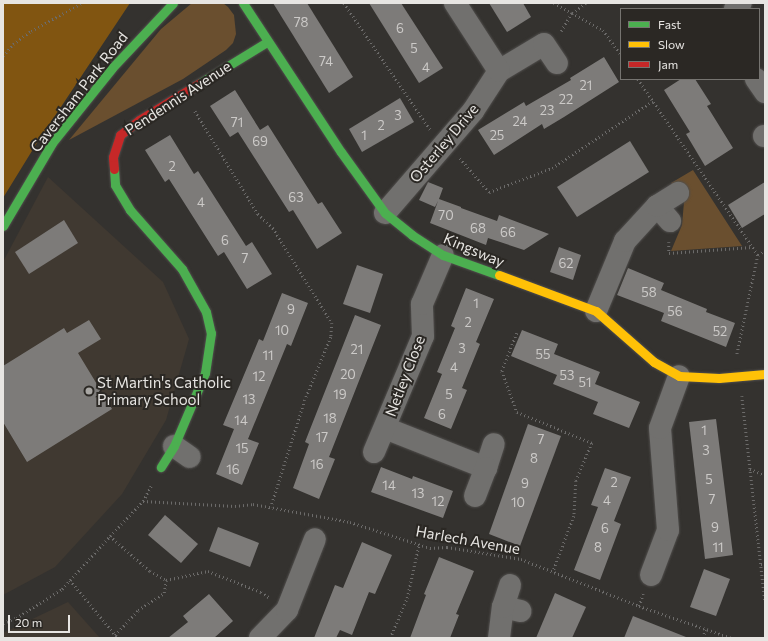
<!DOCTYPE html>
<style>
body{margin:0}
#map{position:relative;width:768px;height:641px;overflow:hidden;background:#34322f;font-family:Commissioner,sans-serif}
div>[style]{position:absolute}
.built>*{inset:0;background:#403931}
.green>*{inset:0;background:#6a4f2f}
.forest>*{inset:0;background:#815511}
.building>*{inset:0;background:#7d7b79}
.path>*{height:2.5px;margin-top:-1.25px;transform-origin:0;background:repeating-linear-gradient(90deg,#6c6b6a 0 1px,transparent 0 4px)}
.roads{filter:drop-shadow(0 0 1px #504e4c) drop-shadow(0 0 1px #504e4c)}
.street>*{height:22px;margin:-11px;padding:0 11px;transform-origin:11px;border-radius:11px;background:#71706e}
.fast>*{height:9px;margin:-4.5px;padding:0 4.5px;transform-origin:4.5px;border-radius:4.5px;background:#4caf50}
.slow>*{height:9px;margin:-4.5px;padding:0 4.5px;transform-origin:4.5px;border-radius:4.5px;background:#ffc107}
.jam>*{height:9px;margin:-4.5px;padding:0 4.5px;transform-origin:4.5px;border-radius:4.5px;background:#c62828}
.dots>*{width:11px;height:11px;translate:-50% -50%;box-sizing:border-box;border:2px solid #2b2824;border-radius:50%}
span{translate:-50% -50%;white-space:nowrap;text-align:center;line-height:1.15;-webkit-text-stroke:4px #2b2824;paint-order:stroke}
.number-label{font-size:13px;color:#cccac8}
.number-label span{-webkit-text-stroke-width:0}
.street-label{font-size:15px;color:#e7e5e2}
.poi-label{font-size:15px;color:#e7e5e2}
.left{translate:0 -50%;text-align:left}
.frame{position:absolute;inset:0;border:4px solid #e7e5e2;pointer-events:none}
.legend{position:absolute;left:620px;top:8px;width:140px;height:72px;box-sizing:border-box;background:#2b2824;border:1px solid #767470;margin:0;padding:5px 7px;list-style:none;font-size:12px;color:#e7e5e2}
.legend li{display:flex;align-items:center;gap:8px;height:20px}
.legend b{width:20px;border:1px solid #767470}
.scale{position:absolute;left:8px;top:615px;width:62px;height:18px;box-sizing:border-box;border:2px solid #e7e5e2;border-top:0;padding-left:5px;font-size:12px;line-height:14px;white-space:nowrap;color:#e7e5e2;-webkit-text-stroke:3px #2b2824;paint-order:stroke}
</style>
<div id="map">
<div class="built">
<div style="clip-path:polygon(48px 177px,163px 282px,189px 339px,166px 420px,122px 494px,55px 567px,3px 595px,3px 262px)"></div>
<div style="clip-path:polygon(68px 602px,100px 638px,3px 638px,3px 633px)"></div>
</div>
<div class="green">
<div style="clip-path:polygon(192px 3px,223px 3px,228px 7px,234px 15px,236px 34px,233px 43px,226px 50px,183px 79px,69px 140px,161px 29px)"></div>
<div style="clip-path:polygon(693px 170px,742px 246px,671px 251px,682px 225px,684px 202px,671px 183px)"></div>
</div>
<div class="forest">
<div style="clip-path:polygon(3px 3px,130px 3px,35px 146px,3px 198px)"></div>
</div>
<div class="building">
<div style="clip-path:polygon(273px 3px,307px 3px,353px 77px,329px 93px)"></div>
<div style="clip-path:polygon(369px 3px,401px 3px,443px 68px,419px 83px)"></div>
<div style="clip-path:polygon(489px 3px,523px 3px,531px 17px,507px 32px)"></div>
<div style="clip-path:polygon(604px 57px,619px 82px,564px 117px,544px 129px,542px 124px,494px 155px,478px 130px,524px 102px,526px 106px,571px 80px,570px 78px)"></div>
<div style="clip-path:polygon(681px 79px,695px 79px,711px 104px,707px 106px,733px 148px,705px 166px,686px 134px,690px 132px,664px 90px)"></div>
<div style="clip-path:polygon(235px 90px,260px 130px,268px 125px,318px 204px,322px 202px,342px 233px,317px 249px,293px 210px,289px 212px,238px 132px,230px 137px,210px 106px)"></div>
<div style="clip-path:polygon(400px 98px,414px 122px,362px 152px,349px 129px)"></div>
<div style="clip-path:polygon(170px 135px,194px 174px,198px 171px,246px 246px,252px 242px,272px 274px,247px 289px,224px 252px,218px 256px,169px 179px,165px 182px,145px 150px)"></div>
<div style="clip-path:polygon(630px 141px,649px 172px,577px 217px,557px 187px)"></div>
<div style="clip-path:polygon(428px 182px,443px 188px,439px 199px,461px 207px,461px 208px,497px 221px,499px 215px,549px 234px,524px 250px,488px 238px,486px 245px,430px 223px,438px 201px,435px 207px,419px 200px)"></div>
<div style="clip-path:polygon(765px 182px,765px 214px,742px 228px,728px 205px)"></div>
<div style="clip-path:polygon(64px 220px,78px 243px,29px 274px,15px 252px)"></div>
<div style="clip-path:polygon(559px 247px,581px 255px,573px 280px,550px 272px)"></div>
<div style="clip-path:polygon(357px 265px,383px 274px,370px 313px,343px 304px)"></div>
<div style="clip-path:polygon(628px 268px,664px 283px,661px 290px,707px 309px,706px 312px,735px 323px,726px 347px,661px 321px,664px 313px,617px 295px)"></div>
<div style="clip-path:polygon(466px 288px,494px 299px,476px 342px,480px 344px,462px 388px,467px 390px,451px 429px,424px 418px,442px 374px,437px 372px,455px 328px,451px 326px)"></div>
<div style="clip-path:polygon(282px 293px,308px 303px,291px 346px,287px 344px,248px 439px,259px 443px,242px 485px,216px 474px,234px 429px,223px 425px,259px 339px,263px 341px)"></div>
<div style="clip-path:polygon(355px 315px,381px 325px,329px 457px,335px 459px,319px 499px,293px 488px,309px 444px,305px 442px)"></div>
<div style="clip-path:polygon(89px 320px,101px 339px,78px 353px,112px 409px,27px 462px,3px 422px,3px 366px,64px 328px,67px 333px)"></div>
<div style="clip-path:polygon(522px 330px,558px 344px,554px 354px,600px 372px,595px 384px,640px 402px,629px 428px,593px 414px,598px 402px,553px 384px,557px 375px,511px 356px)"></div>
<div style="clip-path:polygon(716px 419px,733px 555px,705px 559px,689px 422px)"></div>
<div style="clip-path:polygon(528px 424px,561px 436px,520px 546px,489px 534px)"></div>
<div style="clip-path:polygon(381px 467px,412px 479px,413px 476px,453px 491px,443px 518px,371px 492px)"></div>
<div style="clip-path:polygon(605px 468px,631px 477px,614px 521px,621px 524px,600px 580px,574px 570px,598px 507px,591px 505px)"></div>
<div style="clip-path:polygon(165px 515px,198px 544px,181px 563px,148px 535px)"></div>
<div style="clip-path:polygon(218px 527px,259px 543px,250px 567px,209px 551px)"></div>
<div style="clip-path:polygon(362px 542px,392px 555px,375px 594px,369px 592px,352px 635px,340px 630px,336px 638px,314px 638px,335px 585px,343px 588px)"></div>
<div style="clip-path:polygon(439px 557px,474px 571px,456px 614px,459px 615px,450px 638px,410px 638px,426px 595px,424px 594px)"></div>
<div style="clip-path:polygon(704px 569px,730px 579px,716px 616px,690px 607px)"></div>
<div style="clip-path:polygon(555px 593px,586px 607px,572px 638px,536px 638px)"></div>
<div style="clip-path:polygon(209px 594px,233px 621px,214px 638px,168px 638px,188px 622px,183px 616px)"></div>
<div style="clip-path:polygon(633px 616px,686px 637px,686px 638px,624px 638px)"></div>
</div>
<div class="path">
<div style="left:344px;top:3px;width:153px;rotate:55.7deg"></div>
<div style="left:554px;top:3px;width:21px;rotate:29deg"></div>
<div style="left:572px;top:13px;width:17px;rotate:-36deg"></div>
<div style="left:561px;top:31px;width:21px;rotate:-59deg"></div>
<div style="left:572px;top:13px;width:35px;rotate:29deg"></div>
<div style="left:603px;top:30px;width:31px;rotate:54deg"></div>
<div style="left:3px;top:56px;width:16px;rotate:-50deg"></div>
<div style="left:13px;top:44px;width:22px;rotate:-36deg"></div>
<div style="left:31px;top:31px;width:58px;rotate:-28.8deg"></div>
<div style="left:638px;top:79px;width:213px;rotate:55.7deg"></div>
<div style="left:758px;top:255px;width:102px;rotate:101.9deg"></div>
<div style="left:195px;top:111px;width:121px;rotate:58.5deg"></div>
<div style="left:258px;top:214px;width:21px;rotate:43deg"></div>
<div style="left:273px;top:228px;width:112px;rotate:58.2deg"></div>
<div style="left:332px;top:323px;width:14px;rotate:94deg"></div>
<div style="left:331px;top:337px;width:68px;rotate:112.4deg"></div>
<div style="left:305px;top:400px;width:112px;rotate:107.6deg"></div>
<div style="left:460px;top:158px;width:45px;rotate:49.5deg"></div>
<div style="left:489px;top:192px;width:67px;rotate:-20.9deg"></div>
<div style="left:552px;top:168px;width:121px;rotate:-33.6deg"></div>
<div style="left:669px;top:242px;width:11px;rotate:90deg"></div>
<div style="left:669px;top:253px;width:83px;rotate:-4.1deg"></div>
<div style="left:758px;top:255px;width:9px;rotate:-36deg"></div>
<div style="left:517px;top:333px;width:41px;rotate:111.5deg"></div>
<div style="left:502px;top:371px;width:44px;rotate:69.9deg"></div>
<div style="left:517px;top:412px;width:81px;rotate:22.5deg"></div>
<div style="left:592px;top:443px;width:41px;rotate:112.8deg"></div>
<div style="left:576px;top:481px;width:35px;rotate:93deg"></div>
<div style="left:574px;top:516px;width:60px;rotate:110.6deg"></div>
<div style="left:742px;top:396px;width:207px;rotate:83.6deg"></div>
<div style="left:750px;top:469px;width:16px;rotate:22deg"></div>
<div style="left:143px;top:501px;width:92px;rotate:3.1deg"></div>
<div style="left:235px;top:506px;width:18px;rotate:-6deg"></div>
<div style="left:253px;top:504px;width:99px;rotate:10.5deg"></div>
<div style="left:350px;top:522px;width:84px;rotate:18deg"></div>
<div style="left:430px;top:548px;width:17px;rotate:-3deg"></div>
<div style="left:447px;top:547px;width:75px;rotate:9.2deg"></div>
<div style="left:521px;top:559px;width:127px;rotate:21.7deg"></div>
<div style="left:639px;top:606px;width:98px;rotate:19deg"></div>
<div style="left:110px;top:536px;width:48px;rotate:-46.7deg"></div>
<div style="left:143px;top:501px;width:17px;rotate:-62deg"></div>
<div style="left:761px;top:564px;width:4px;rotate:14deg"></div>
<div style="left:70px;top:580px;width:75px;rotate:50.4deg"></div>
<div style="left:639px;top:606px;width:13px;rotate:-72deg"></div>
<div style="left:3px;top:623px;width:14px;rotate:-21deg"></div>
<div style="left:16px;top:618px;width:54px;rotate:-32.2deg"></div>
<div style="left:62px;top:589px;width:72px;rotate:-47.8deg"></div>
<div style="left:110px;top:536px;width:53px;rotate:41.2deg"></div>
<div style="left:150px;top:571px;width:18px;rotate:29deg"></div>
<div style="left:166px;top:580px;width:43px;rotate:-12.1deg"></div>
<div style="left:208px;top:571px;width:57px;rotate:21.6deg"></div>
<div style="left:261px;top:592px;width:11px;rotate:34deg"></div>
<div style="left:115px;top:635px;width:34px;rotate:-47deg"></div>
<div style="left:138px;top:610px;width:31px;rotate:-33deg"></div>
<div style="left:164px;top:593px;width:13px;rotate:-81deg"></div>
<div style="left:390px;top:638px;width:43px;rotate:-67deg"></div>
<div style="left:407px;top:598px;width:55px;rotate:-77.5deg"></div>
<div style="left:703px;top:638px;width:9px;rotate:-77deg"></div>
</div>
<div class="roads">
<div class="street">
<div style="left:735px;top:9px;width:8px;rotate:-45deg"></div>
<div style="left:499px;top:71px;width:52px;rotate:-31deg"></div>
<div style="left:544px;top:44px;width:23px;rotate:56deg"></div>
<div style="left:756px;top:79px;width:16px;rotate:55deg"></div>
<div style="left:764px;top:136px;width:1px"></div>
<div style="left:657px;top:206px;width:20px;rotate:49deg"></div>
<div style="left:385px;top:213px;width:135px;rotate:-49.2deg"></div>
<div style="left:473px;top:111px;width:48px;rotate:-57deg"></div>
<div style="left:499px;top:71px;width:81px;rotate:-122.9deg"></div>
<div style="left:596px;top:311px;width:76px;rotate:-67.5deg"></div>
<div style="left:625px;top:241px;width:47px;rotate:-47.6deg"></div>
<div style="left:657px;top:206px;width:25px;rotate:-32deg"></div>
<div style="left:385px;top:428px;width:109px;rotate:21.6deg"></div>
<div style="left:486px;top:468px;width:25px;rotate:-72deg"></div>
<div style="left:174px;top:446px;width:19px;rotate:35deg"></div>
<div style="left:374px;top:452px;width:126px;rotate:-67.1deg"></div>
<div style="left:423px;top:336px;width:32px;rotate:-92deg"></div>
<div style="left:422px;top:304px;width:53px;rotate:-66.8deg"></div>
<div style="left:475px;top:496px;width:30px;rotate:-69deg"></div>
<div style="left:651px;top:575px;width:48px;rotate:-69.3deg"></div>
<div style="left:668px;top:530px;width:102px;rotate:-94.5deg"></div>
<div style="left:660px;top:428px;width:55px;rotate:-69.9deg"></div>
<div style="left:503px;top:607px;width:18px;rotate:13deg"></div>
<div style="left:260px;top:638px;width:39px;rotate:-46deg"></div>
<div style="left:287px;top:610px;width:76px;rotate:-68.5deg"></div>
<div style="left:499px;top:638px;width:31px;rotate:-83deg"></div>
<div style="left:503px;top:607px;width:23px;rotate:-72deg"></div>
</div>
<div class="fast">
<div style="left:243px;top:3px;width:178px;rotate:56.7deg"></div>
<div style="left:341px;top:152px;width:75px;rotate:54.2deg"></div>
<div style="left:385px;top:213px;width:35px;rotate:39deg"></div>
<div style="left:412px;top:235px;width:37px;rotate:33deg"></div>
<div style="left:443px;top:255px;width:59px;rotate:19.7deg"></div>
<div style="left:200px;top:83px;width:79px;rotate:-31.5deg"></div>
<div style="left:114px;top:169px;width:16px;rotate:86deg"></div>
<div style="left:115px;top:185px;width:29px;rotate:59deg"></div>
<div style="left:130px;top:210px;width:79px;rotate:48.6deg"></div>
<div style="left:182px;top:269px;width:49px;rotate:60.8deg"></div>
<div style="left:206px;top:312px;width:22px;rotate:77deg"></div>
<div style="left:211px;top:333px;width:40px;rotate:98.5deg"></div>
<div style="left:205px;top:373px;width:79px;rotate:113deg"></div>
<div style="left:174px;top:446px;width:25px;rotate:122deg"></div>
<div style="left:3px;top:226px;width:96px;rotate:-59.4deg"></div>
<div style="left:52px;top:143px;width:96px;rotate:-51.3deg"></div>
<div style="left:112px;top:68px;width:89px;rotate:-46.8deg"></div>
</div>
<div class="slow">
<div style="left:499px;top:275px;width:103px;rotate:20.4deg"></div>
<div style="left:596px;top:311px;width:77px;rotate:41.3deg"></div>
<div style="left:654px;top:362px;width:29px;rotate:29deg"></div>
<div style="left:679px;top:376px;width:40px;rotate:2.9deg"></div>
<div style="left:719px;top:378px;width:46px;rotate:-5deg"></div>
</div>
<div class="jam">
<div style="left:114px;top:169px;width:12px;rotate:-95deg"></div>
<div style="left:113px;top:157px;width:23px;rotate:-72deg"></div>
<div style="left:120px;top:135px;width:24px;rotate:-38deg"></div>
<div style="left:139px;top:120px;width:71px;rotate:-31.2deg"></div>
</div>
</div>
<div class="dots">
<div style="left:89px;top:391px;background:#a8a6a3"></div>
</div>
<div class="number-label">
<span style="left:301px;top:22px">78</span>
<span style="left:400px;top:28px">6</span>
<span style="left:414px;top:48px">5</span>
<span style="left:326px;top:61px">74</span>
<span style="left:426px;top:67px">4</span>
<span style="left:586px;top:85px">21</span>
<span style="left:566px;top:99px">22</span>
<span style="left:547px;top:110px">23</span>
<span style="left:398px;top:115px">3</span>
<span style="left:520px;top:121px">24</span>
<span style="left:237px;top:122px">71</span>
<span style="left:381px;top:125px">2</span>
<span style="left:364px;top:135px">1</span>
<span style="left:497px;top:135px">25</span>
<span style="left:260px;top:141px">69</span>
<span style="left:172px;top:166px">2</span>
<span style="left:296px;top:197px">63</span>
<span style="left:201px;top:202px">4</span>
<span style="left:446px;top:215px">70</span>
<span style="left:478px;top:228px">68</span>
<span style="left:508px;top:232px">66</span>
<span style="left:225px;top:240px">6</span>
<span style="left:245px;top:258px">7</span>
<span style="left:566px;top:263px">62</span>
<span style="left:649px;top:292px">58</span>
<span style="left:476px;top:303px">1</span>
<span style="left:291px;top:309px">9</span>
<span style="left:675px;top:311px">56</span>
<span style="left:468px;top:322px">2</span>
<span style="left:282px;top:330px">10</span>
<span style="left:720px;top:331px">52</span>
<span style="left:462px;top:348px">3</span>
<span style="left:357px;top:349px">21</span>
<span style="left:543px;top:354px">55</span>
<span style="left:268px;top:355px">11</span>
<span style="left:454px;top:367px">4</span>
<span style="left:348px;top:374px">20</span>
<span style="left:567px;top:375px">53</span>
<span style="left:259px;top:376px">12</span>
<span style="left:585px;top:382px">51</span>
<span style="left:340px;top:394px">19</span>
<span style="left:449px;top:394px">5</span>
<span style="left:249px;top:399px">13</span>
<span style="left:442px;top:414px">6</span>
<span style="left:330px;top:418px">18</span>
<span style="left:241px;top:420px">14</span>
<span style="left:704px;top:430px">1</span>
<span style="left:322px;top:437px">17</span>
<span style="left:541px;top:439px">7</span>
<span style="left:242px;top:448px">15</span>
<span style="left:706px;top:450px">3</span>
<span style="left:534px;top:458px">8</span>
<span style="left:317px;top:464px">16</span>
<span style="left:233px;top:469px">16</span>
<span style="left:709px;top:479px">5</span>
<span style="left:614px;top:482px">2</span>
<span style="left:525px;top:483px">9</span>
<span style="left:389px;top:485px">14</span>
<span style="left:418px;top:493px">13</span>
<span style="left:712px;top:499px">7</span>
<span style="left:607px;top:500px">4</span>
<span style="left:438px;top:501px">12</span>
<span style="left:518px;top:502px">10</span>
<span style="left:715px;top:527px">9</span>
<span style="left:605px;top:528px">6</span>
<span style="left:598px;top:547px">8</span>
<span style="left:718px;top:547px">11</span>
</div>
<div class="street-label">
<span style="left:79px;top:92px;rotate:-52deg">Caversham Park Road</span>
<span style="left:178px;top:98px;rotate:-33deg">Pendennis Avenue</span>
<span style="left:444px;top:143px;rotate:-50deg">Osterley Drive</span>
<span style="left:474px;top:250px;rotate:23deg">Kingsway</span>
<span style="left:405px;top:376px;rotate:-69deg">Netley Close</span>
<span style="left:468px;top:540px;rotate:10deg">Harlech Avenue</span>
</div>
<div class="poi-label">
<span class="left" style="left:97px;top:391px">St Martin's Catholic<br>Primary School</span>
</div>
<div class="frame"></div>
<ul class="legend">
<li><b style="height:5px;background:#4caf50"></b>Fast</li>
<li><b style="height:5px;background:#ffc107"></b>Slow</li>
<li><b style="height:5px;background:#c62828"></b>Jam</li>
</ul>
<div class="scale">20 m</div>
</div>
